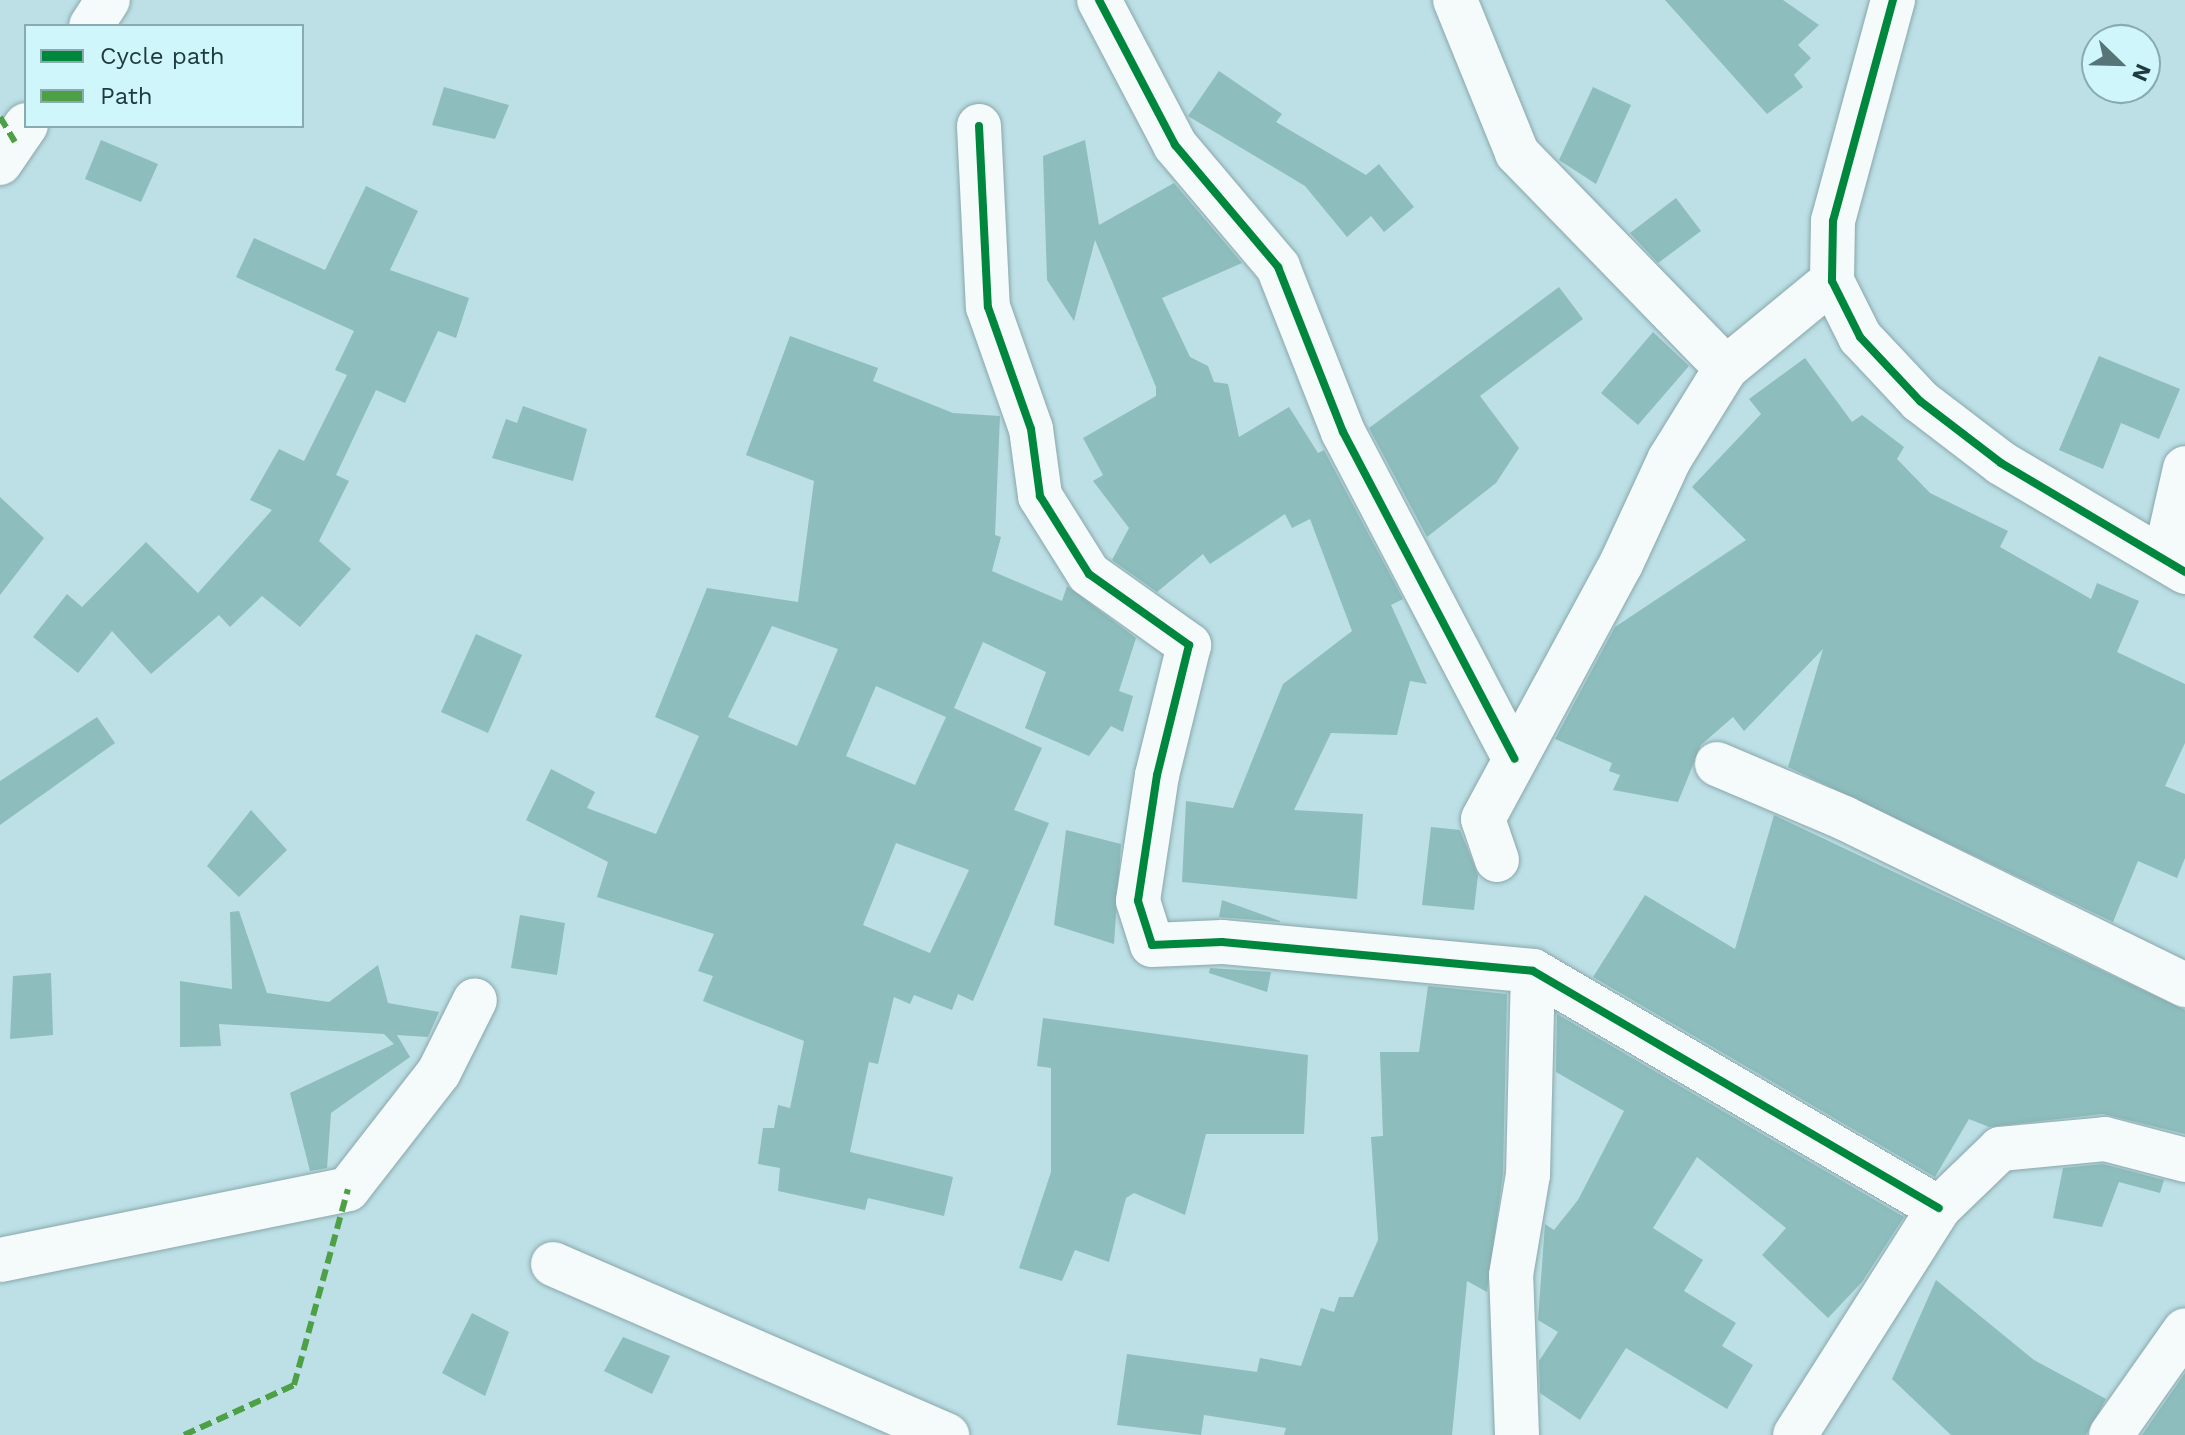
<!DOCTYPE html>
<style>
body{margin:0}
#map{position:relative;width:2185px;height:1435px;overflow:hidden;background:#bce0e6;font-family:"Work Sans",sans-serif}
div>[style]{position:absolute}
.building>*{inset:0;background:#8dbdbd}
.roads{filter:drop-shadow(0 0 2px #8aa7ab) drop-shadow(0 0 2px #8aa7ab)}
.minor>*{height:44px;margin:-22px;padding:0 22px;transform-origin:22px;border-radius:22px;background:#f5fafb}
.quiet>*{height:6px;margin-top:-3px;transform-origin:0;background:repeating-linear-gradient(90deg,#4da045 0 12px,transparent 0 18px)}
.cycleway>*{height:8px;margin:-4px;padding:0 4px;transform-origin:4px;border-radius:4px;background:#00873e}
span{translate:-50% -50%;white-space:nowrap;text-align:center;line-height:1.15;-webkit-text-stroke:8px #cff6fb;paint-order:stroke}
.legend{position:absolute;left:24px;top:24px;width:280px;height:104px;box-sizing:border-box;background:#cff6fb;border:2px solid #89abb0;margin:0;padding:10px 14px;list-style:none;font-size:24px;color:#203b3f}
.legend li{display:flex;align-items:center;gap:16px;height:40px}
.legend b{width:40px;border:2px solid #89abb0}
.north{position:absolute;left:2081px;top:24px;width:80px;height:80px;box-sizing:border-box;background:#cff6fb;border:2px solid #89abb0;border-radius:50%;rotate:113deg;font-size:22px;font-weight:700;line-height:32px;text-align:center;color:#203b3f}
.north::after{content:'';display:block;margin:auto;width:28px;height:36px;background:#577579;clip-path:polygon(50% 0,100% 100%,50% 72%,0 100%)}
</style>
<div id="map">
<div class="building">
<div style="clip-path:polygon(1665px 0,1783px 0,1819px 25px,1798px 45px,1811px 58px,1794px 75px,1803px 87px,1767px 114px)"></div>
<div style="clip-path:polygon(1219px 71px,1282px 114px,1276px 122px,1366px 175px,1379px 164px,1414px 207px,1384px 232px,1371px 216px,1347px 237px,1305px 186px,1188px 116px)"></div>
<div style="clip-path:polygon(444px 87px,509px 105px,495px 139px,432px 125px)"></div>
<div style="clip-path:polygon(1593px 87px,1631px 105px,1596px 184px,1559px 160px)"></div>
<div style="clip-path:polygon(101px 140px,158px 164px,141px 202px,85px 179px)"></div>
<div style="clip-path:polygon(1085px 140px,1099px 225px,1174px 183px,1242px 263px,1162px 298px,1190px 357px,1208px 366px,1214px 382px,1228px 384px,1239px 437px,1289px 407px,1318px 453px,1324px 450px,1403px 599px,1391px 605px,1427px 684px,1410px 681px,1397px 735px,1331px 733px,1294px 810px,1363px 814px,1357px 899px,1182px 882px,1186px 801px,1233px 808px,1283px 684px,1352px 631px,1310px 519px,1292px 528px,1285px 514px,1210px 564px,1203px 554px,1157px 592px,1112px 560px,1129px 528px,1093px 481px,1103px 475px,1083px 438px,1156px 396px,1156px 387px,1095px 240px,1074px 321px,1047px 280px,1043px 156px)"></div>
<div style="clip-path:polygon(366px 186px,418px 211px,390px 270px,469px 298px,456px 338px,438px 331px,405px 403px,376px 390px,336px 475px,349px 481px,319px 541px,351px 569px,300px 627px,262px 596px,230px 627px,219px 615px,151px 674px,112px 631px,78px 673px,33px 637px,67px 594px,82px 607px,146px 542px,205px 600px,198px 593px,272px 510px,250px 500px,279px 449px,304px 461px,347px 375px,335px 370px,354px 331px,236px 277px,254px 238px,325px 270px)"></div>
<div style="clip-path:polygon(1676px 198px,1701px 231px,1658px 263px,1630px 233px)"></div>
<div style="clip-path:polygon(1559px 287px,1583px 319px,1480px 396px,1519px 448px,1496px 483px,1427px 537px,1369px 428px)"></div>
<div style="clip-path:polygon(1653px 332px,1689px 366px,1638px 425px,1601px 393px)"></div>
<div style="clip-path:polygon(evenodd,790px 336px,878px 368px,873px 381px,953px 413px,1000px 416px,995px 535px,1001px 537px,992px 571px,1062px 601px,1067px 586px,1136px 638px,1119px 691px,1133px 696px,1123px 732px,1111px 726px,1089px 756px,1025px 728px,1046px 672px,983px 642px,954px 708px,1042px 748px,1014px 810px,1049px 823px,973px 1001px,958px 994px,952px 1010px,914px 995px,910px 1004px,894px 997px,878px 1064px,869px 1062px,850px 1152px,953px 1177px,944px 1216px,868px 1198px,865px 1210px,778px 1191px,780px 1168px,758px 1164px,763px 1128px,774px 1128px,778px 1105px,790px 1108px,804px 1041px,703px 1001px,713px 976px,698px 971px,714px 934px,597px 897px,608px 862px,526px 820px,551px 769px,595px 792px,587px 808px,656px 834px,699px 736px,655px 717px,707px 588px,798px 602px,814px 481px,746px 455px,790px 336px,772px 626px,838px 649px,797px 746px,728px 717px,772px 626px,790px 336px,876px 686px,946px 717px,915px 785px,846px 756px,876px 686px,790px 336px,896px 843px,969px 870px,930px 953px,863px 925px,896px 843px)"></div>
<div style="clip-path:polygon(2099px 356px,2180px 389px,2159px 439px,2121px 423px,2103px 469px,2059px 450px)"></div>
<div style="clip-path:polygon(1805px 358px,1852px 422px,1862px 415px,1904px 447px,1897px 459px,1930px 493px,2008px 531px,2000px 547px,2091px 599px,2097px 583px,2139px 601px,2117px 652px,2185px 684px,2185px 743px,2165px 786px,2185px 794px,2185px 858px,2177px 878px,2138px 861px,2113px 922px,1788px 767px,1823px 649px,1744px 731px,1733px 717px,1701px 745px,1678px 802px,1613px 790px,1620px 775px,1609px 771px,1612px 763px,1555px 739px,1615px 627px,1746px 540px,1692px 487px,1761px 414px,1749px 399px)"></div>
<div style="clip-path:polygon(523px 406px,587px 429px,573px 481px,492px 458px,506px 419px,517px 423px)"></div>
<div style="clip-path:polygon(0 497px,44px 538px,0 595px)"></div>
<div style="clip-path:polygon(476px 634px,522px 655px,488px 733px,441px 712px)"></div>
<div style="clip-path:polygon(97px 717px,115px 743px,0 825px,0 781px)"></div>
<div style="clip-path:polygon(251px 810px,287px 850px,239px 897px,207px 866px)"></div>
<div style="clip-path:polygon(1774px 815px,2185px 1010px,2185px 1134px,2103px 1114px,1989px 1127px,1969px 1119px,1935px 1177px,1593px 977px,1645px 895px,1735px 949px)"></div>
<div style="clip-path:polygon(1431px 827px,1460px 830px,1478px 875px,1474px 910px,1422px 905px)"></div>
<div style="clip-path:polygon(1066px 830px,1121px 844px,1114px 944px,1054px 925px)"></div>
<div style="clip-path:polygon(1222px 900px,1280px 921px,1280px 922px,1219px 917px)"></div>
<div style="clip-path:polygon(239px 911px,267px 993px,329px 1002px,378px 965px,388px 1003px,439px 1012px,428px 1037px,397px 1035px,410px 1057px,331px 1113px,327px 1168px,310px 1171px,290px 1093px,394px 1044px,384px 1034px,219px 1024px,221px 1046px,180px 1047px,180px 981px,232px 989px,230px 912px)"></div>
<div style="clip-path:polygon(520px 915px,565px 923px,557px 975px,511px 968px)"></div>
<div style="clip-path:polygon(1210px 968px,1271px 972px,1267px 992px,1209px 973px)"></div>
<div style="clip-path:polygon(51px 973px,53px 1035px,10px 1039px,13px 976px)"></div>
<div style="clip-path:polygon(1428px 986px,1507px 994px,1503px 1173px,1487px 1292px,1467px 1281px,1452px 1435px,1284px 1435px,1286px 1428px,1204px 1415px,1201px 1435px,1117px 1425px,1127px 1354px,1257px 1372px,1260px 1358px,1301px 1366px,1321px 1308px,1334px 1312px,1339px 1297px,1353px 1297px,1378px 1240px,1371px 1137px,1383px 1136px,1380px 1052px,1419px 1052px)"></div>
<div style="clip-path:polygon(1557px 1014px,1904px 1217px,1862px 1282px,1828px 1318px,1762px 1255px,1786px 1228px,1697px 1157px,1653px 1228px,1703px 1260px,1684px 1291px,1736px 1323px,1722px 1346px,1753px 1365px,1727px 1409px,1626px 1348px,1580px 1420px,1540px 1393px,1539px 1361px,1558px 1332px,1538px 1320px,1545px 1224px,1554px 1230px,1578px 1200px,1624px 1111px,1556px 1072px)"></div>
<div style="clip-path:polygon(1043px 1018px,1308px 1055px,1304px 1134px,1206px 1134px,1185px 1215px,1134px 1193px,1126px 1198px,1109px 1262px,1075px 1250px,1062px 1281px,1019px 1268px,1051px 1172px,1051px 1068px,1037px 1066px)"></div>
<div style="clip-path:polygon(2103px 1164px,2164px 1180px,2160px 1193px,2119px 1182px,2102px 1227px,2053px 1218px,2063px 1168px)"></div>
<div style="clip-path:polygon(1936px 1280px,2034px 1360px,2106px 1399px,2086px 1435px,1951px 1435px,1892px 1379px)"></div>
<div style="clip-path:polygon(472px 1313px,509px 1332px,485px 1396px,442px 1373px)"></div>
<div style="clip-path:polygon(623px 1337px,670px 1356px,652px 1394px,604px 1371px)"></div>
<div style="clip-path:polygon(2185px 1373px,2185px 1435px,2142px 1435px)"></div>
</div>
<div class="roads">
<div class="minor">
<div style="left:1099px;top:0;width:164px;rotate:62.3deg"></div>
<div style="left:1175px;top:145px;width:160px;rotate:49.8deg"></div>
<div style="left:1278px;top:267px;width:177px;rotate:68.5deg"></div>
<div style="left:1343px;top:432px;width:369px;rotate:62.3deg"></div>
<div style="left:1455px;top:0;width:165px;rotate:67.9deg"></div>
<div style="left:1517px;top:153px;width:300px;rotate:45.8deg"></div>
<div style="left:1893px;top:0;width:229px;rotate:105.2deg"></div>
<div style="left:1833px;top:221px;width:60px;rotate:91deg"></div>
<div style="left:1832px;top:281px;width:63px;rotate:63.4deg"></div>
<div style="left:1860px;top:337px;width:88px;rotate:46.8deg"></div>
<div style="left:1920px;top:401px;width:102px;rotate:37.4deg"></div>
<div style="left:2001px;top:463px;width:214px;rotate:30.6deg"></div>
<div style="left:91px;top:26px;width:31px;rotate:-57deg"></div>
<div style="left:979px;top:126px;width:181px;rotate:87.2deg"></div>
<div style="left:988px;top:307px;width:129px;rotate:70.6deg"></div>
<div style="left:1031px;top:429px;width:68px;rotate:82.3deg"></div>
<div style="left:1040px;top:496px;width:92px;rotate:57.9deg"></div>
<div style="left:1089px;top:574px;width:123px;rotate:35.4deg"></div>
<div style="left:1189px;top:645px;width:134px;rotate:103.8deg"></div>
<div style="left:1157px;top:775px;width:127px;rotate:98.6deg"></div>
<div style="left:1138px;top:901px;width:46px;rotate:72.3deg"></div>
<div style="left:1152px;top:945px;width:70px;rotate:-2.5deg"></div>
<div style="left:1222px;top:942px;width:312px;rotate:5.3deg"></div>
<div style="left:1533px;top:971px;width:470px;rotate:30.3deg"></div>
<div style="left:0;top:163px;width:46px;rotate:-55.6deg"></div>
<div style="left:2165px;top:557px;width:91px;rotate:-77.3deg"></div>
<div style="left:1717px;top:764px;width:138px;rotate:23deg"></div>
<div style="left:1844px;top:818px;width:380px;rotate:26.1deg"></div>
<div style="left:1497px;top:860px;width:43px;rotate:-108.9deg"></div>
<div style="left:1483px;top:819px;width:290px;rotate:-61.6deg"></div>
<div style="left:1621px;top:564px;width:115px;rotate:-65.2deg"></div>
<div style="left:1669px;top:460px;width:108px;rotate:-58.2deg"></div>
<div style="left:1726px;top:368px;width:137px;rotate:-39.4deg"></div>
<div style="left:0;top:1260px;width:355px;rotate:-11.5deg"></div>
<div style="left:348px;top:1189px;width:148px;rotate:-52.1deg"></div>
<div style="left:439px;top:1072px;width:80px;rotate:-63.4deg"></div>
<div style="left:553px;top:1264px;width:430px;rotate:23.5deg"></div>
<div style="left:1517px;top:1435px;width:160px;rotate:-92.1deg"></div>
<div style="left:1511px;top:1275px;width:101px;rotate:-80.4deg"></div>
<div style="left:1528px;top:1175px;width:204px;rotate:-88.6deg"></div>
<div style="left:1795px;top:1435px;width:269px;rotate:-57.6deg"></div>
<div style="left:1939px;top:1208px;width:85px;rotate:-44deg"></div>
<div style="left:2000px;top:1149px;width:105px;rotate:-5.4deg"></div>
<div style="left:2105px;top:1139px;width:83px;rotate:14.7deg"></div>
<div style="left:2111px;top:1435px;width:128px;rotate:-54.8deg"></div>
</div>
</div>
<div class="quiet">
<div style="left:0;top:117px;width:29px;rotate:59deg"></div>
<div style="left:184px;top:1435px;width:121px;rotate:-24.4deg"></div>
<div style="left:294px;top:1385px;width:203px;rotate:-74.6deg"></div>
</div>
<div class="cycleway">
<div style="left:1099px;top:0;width:164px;rotate:62.3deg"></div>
<div style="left:1175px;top:145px;width:160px;rotate:49.8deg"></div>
<div style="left:1278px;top:267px;width:177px;rotate:68.5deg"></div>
<div style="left:1343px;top:432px;width:369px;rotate:62.3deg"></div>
<div style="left:1893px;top:0;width:229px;rotate:105.2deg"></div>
<div style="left:1833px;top:221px;width:60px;rotate:91deg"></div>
<div style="left:1832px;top:281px;width:63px;rotate:63.4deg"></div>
<div style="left:1860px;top:337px;width:88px;rotate:46.8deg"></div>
<div style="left:1920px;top:401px;width:102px;rotate:37.4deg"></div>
<div style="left:2001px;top:463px;width:214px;rotate:30.6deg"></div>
<div style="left:979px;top:126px;width:181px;rotate:87.2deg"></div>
<div style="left:988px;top:307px;width:129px;rotate:70.6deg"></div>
<div style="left:1031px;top:429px;width:68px;rotate:82.3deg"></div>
<div style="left:1040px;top:496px;width:92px;rotate:57.9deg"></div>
<div style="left:1089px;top:574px;width:123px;rotate:35.4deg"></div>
<div style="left:1189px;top:645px;width:134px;rotate:103.8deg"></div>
<div style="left:1157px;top:775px;width:127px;rotate:98.6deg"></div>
<div style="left:1138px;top:901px;width:46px;rotate:72.3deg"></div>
<div style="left:1152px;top:945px;width:70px;rotate:-2.5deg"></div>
<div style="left:1222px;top:942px;width:312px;rotate:5.3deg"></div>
<div style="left:1533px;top:971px;width:470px;rotate:30.3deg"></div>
</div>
<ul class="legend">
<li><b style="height:10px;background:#00873e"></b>Cycle path</li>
<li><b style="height:10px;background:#4da045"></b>Path</li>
</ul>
<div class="north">N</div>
</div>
